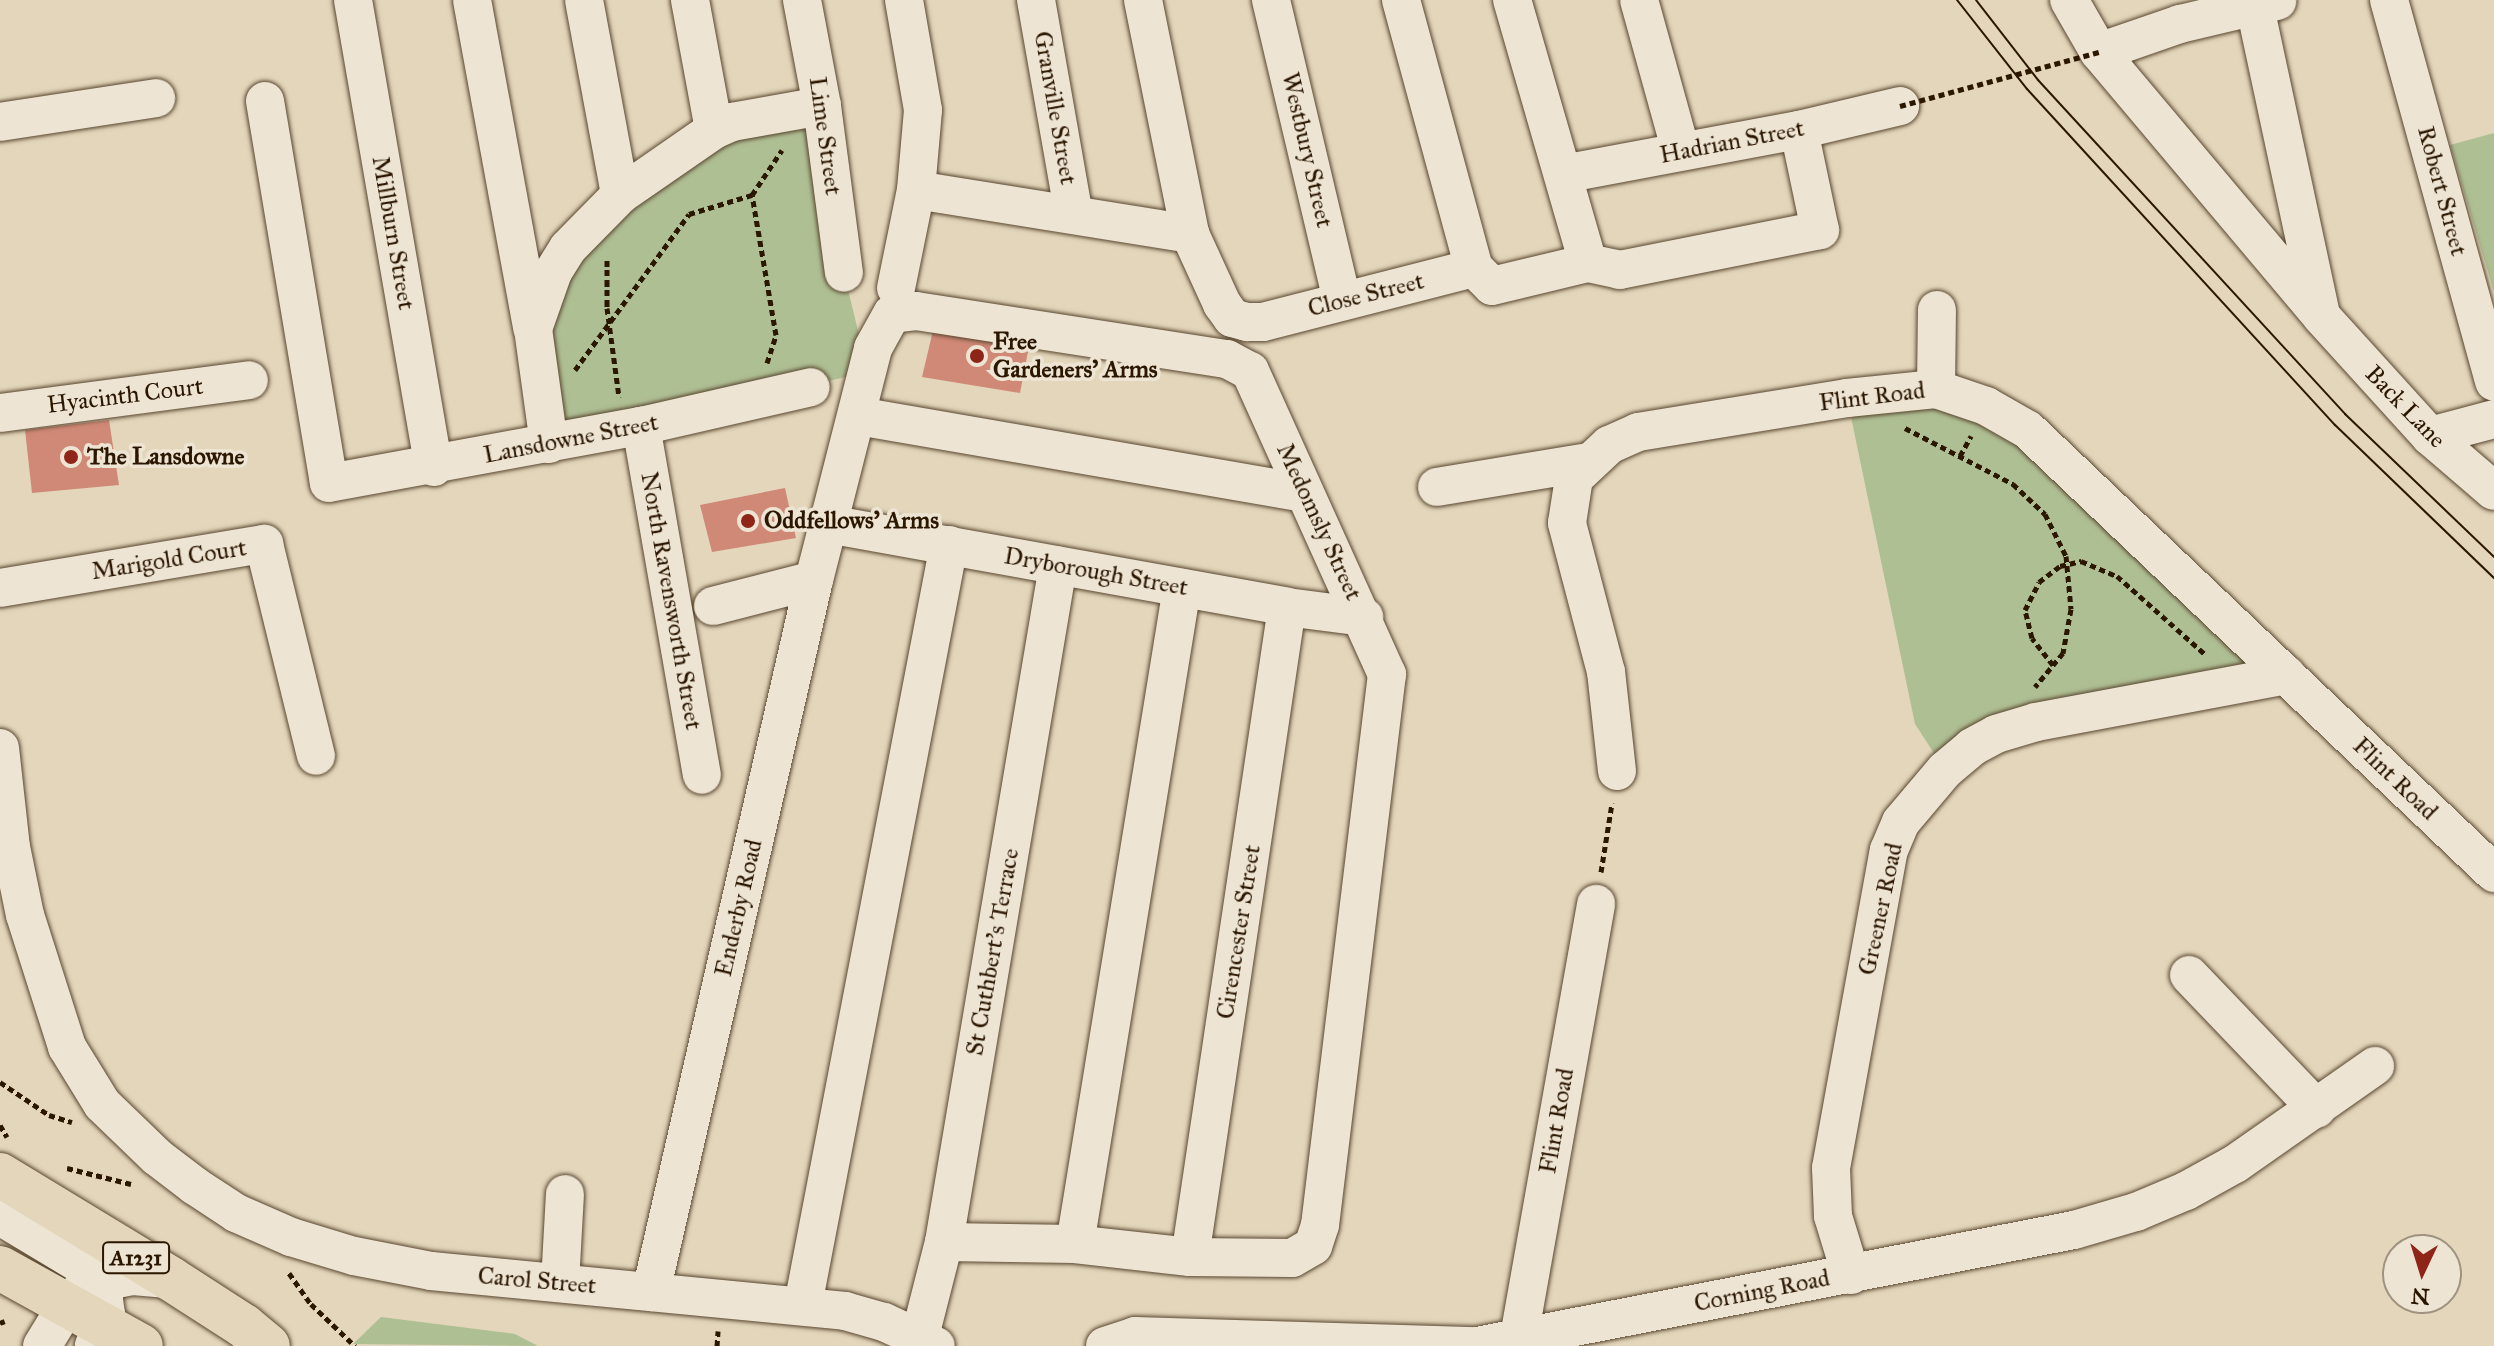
<!DOCTYPE html>
<style>
body{margin:0}
#map{position:relative;width:2494px;height:1346px;overflow:hidden;background:#e3d6bb;font-family:"IM FELL Great Primer",serif}
div>[style]{position:absolute}
.green>*{inset:0;background:#afbf94}
.building>*{inset:0;background:#d08976}
.path>*{height:5px;margin-top:-2.5px;transform-origin:0;background:repeating-linear-gradient(90deg,#2b1600 0 6px,transparent 0 10px)}
.roads{filter:drop-shadow(0 0 2px #59462f) drop-shadow(0 0 2px #59462f)}
.minor>*{height:38px;margin:-19px;padding:0 19px;transform-origin:19px;border-radius:19px;background:#ede4d3}
.highway>*{height:44px;margin:-22px;padding:0 22px;transform-origin:22px;border-radius:22px;background:#e3d6bb}
.tram>*{height:2px;margin:-1px;padding:0 1px;transform-origin:1px;border-radius:1px;background:#2b1600}
.path-bridge>*{height:5px;margin-top:-2.5px;transform-origin:0;background:repeating-linear-gradient(90deg,#2b1600 0 6px,transparent 0 10px)}
.dots>*{width:22px;height:22px;translate:-50% -50%;box-sizing:border-box;border:4px solid #ede4d3;border-radius:50%}
span{translate:-50% -50%;white-space:nowrap;text-align:center;line-height:1.15;-webkit-text-stroke:7px #ede4d3;paint-order:stroke}
.shield-label span{padding:2px 6px;background:#ede4d3;border:2px solid;border-radius:6px;-webkit-text-stroke-width:0}
.shield-label{font-size:22px;color:#2b1600;font-weight:700}
.street-label{font-size:24px;color:#2b1600}
.poi-label{font-size:24px;color:#2b1600;font-weight:700}
.left{translate:0 -50%;text-align:left}
.north{position:absolute;left:2382px;top:1234px;width:80px;height:80px;box-sizing:border-box;background:#ede4d3;border:2px solid #9f927f;border-radius:50%;rotate:184deg;font-size:22px;font-weight:700;line-height:32px;text-align:center;color:#2b1600}
.north::after{content:'';display:block;margin:auto;width:28px;height:36px;background:#8f2418;clip-path:polygon(50% 0,100% 100%,50% 72%,0 100%)}
</style>
<div id="map">
<div class="green">
<div style="clip-path:polygon(822px 106px,844px 273px,868px 372px,549px 444px,544px 296px,680px 150px)"></div>
<div style="clip-path:polygon(2494px 133px,2494px 292px,2450px 145px)"></div>
<div style="clip-path:polygon(1847px 398px,1986px 406px,2287px 675px,2036px 722px,1945px 770px,1915px 724px)"></div>
<div style="clip-path:polygon(381px 1317px,515px 1334px,538px 1346px,353px 1344px)"></div>
</div>
<div class="building">
<div style="clip-path:polygon(935px 322px,1031px 336px,1020px 393px,922px 377px)"></div>
<div style="clip-path:polygon(109px 420px,119px 485px,32px 493px,25px 430px)"></div>
<div style="clip-path:polygon(785px 488px,796px 538px,712px 552px,700px 505px)"></div>
</div>
<div class="path">
<div style="left:607px;top:260px;width:48px;rotate:90deg"></div>
<div style="left:607px;top:308px;width:90px;rotate:82.3deg"></div>
<div style="left:767px;top:363px;width:29px;rotate:-72deg"></div>
<div style="left:776px;top:335px;width:142px;rotate:-99.7deg"></div>
<div style="left:752px;top:195px;width:54px;rotate:-56.3deg"></div>
<div style="left:575px;top:370px;width:193px;rotate:-53.8deg"></div>
<div style="left:689px;top:214px;width:66px;rotate:-16.8deg"></div>
<div style="left:1905px;top:428px;width:122px;rotate:27.4deg"></div>
<div style="left:2013px;top:484px;width:44px;rotate:43.2deg"></div>
<div style="left:2045px;top:514px;width:47px;rotate:63.4deg"></div>
<div style="left:2066px;top:556px;width:53px;rotate:84.6deg"></div>
<div style="left:2071px;top:609px;width:45px;rotate:100.3deg"></div>
<div style="left:2063px;top:653px;width:44px;rotate:129.5deg"></div>
<div style="left:1960px;top:456px;width:23px;rotate:-61deg"></div>
<div style="left:2053px;top:665px;width:34px;rotate:-128deg"></div>
<div style="left:2032px;top:638px;width:29px;rotate:-104deg"></div>
<div style="left:2025px;top:610px;width:31px;rotate:-63deg"></div>
<div style="left:2039px;top:582px;width:26px;rotate:-37deg"></div>
<div style="left:2060px;top:566px;width:22px;rotate:-13deg"></div>
<div style="left:2081px;top:561px;width:39px;rotate:23deg"></div>
<div style="left:2117px;top:576px;width:118px;rotate:41.6deg"></div>
<div style="left:1601px;top:872px;width:70px;rotate:-80.9deg"></div>
<div style="left:0;top:1082px;width:59px;rotate:34deg"></div>
<div style="left:49px;top:1115px;width:24px;rotate:17deg"></div>
<div style="left:0;top:1125px;width:14px;rotate:60deg"></div>
<div style="left:67px;top:1168px;width:66px;rotate:14deg"></div>
<div style="left:289px;top:1273px;width:38px;rotate:55deg"></div>
<div style="left:311px;top:1304px;width:61px;rotate:43.7deg"></div>
<div style="left:0;top:1323px;width:5px;rotate:-22deg"></div>
<div style="left:717px;top:1346px;width:15px;rotate:-86deg"></div>
</div>
<div class="roads">
<div class="minor">
<div style="left:353px;top:0;width:474px;rotate:80.2deg"></div>
<div style="left:472px;top:0;width:333px;rotate:79.6deg"></div>
<div style="left:584px;top:0;width:198px;rotate:79.5deg"></div>
<div style="left:690px;top:0;width:132px;rotate:79.5deg"></div>
<div style="left:802px;top:0;width:108px;rotate:79.3deg"></div>
<div style="left:822px;top:106px;width:168px;rotate:82.5deg"></div>
<div style="left:1036px;top:0;width:218px;rotate:80deg"></div>
<div style="left:1143px;top:0;width:239px;rotate:78.6deg"></div>
<div style="left:1271px;top:0;width:308px;rotate:76.7deg"></div>
<div style="left:1401px;top:0;width:278px;rotate:74.8deg"></div>
<div style="left:1639px;top:0;width:157px;rotate:74.5deg"></div>
<div style="left:2069px;top:0;width:60px;rotate:60deg"></div>
<div style="left:2099px;top:52px;width:346px;rotate:49.9deg"></div>
<div style="left:2322px;top:317px;width:161px;rotate:47.8deg"></div>
<div style="left:2430px;top:436px;width:84px;rotate:40.7deg"></div>
<div style="left:2389px;top:0;width:396px;rotate:74.6deg"></div>
<div style="left:2255px;top:7px;width:310px;rotate:77.9deg"></div>
<div style="left:2099px;top:52px;width:86px;rotate:-19.1deg"></div>
<div style="left:2180px;top:24px;width:100px;rotate:-13.3deg"></div>
<div style="left:265px;top:101px;width:387px;rotate:80.5deg"></div>
<div style="left:329px;top:483px;width:317px;rotate:-10.4deg"></div>
<div style="left:641px;top:426px;width:174px;rotate:-12.9deg"></div>
<div style="left:0;top:122px;width:158px;rotate:-8.7deg"></div>
<div style="left:1563px;top:174px;width:240px;rotate:-10.6deg"></div>
<div style="left:1799px;top:130px;width:104px;rotate:-13.4deg"></div>
<div style="left:916px;top:190px;width:278px;rotate:9.1deg"></div>
<div style="left:1190px;top:234px;width:77px;rotate:65.4deg"></div>
<div style="left:1222px;top:304px;width:17px;rotate:54deg"></div>
<div style="left:1232px;top:318px;width:16px;rotate:15deg"></div>
<div style="left:1247px;top:322px;width:16px"></div>
<div style="left:1263px;top:322px;width:218px;rotate:-14.4deg"></div>
<div style="left:1474px;top:268px;width:25px;rotate:45deg"></div>
<div style="left:1492px;top:286px;width:99px;rotate:-13.5deg"></div>
<div style="left:1588px;top:263px;width:274px;rotate:-106.1deg"></div>
<div style="left:1588px;top:263px;width:33px;rotate:12deg"></div>
<div style="left:1620px;top:270px;width:204px;rotate:-11.3deg"></div>
<div style="left:1820px;top:230px;width:102px;rotate:-101.9deg"></div>
<div style="left:896px;top:288px;width:100px;rotate:-78.5deg"></div>
<div style="left:916px;top:190px;width:80px;rotate:-85deg"></div>
<div style="left:923px;top:110px;width:112px;rotate:-99.8deg"></div>
<div style="left:1936px;top:389px;width:79px;rotate:-89.3deg"></div>
<div style="left:0;top:413px;width:251px;rotate:-7.5deg"></div>
<div style="left:858px;top:416px;width:453px;rotate:9.8deg"></div>
<div style="left:641px;top:426px;width:354px;rotate:80.1deg"></div>
<div style="left:2430px;top:436px;width:66px;rotate:-14.9deg"></div>
<div style="left:549px;top:444px;width:116px;rotate:-97.9deg"></div>
<div style="left:533px;top:329px;width:60px;rotate:-70.7deg"></div>
<div style="left:553px;top:272px;width:28px;rotate:-58deg"></div>
<div style="left:568px;top:248px;width:74px;rotate:-45.5deg"></div>
<div style="left:620px;top:195px;width:114px;rotate:-34.7deg"></div>
<div style="left:714px;top:130px;width:20px;rotate:-24deg"></div>
<div style="left:732px;top:122px;width:91px;rotate:-10.1deg"></div>
<div style="left:1437px;top:487px;width:153px;rotate:-9.4deg"></div>
<div style="left:828px;top:524px;width:466px;rotate:10.2deg"></div>
<div style="left:1287px;top:607px;width:78px;rotate:7.4deg"></div>
<div style="left:0;top:588px;width:268px;rotate:-9.5deg"></div>
<div style="left:264px;top:544px;width:218px;rotate:76.2deg"></div>
<div style="left:713px;top:606px;width:104px;rotate:-14.4deg"></div>
<div style="left:0;top:748px;width:100px;rotate:83.7deg"></div>
<div style="left:11px;top:847px;width:69px;rotate:78.4deg"></div>
<div style="left:25px;top:915px;width:139px;rotate:72.3deg"></div>
<div style="left:67px;top:1047px;width:67px;rotate:58.4deg"></div>
<div style="left:102px;top:1104px;width:76px;rotate:43.9deg"></div>
<div style="left:157px;top:1157px;width:48px;rotate:37.3deg"></div>
<div style="left:195px;top:1186px;width:49px;rotate:33.4deg"></div>
<div style="left:236px;top:1213px;width:60px;rotate:23.6deg"></div>
<div style="left:291px;top:1237px;width:66px;rotate:16.8deg"></div>
<div style="left:354px;top:1256px;width:78px;rotate:11deg"></div>
<div style="left:431px;top:1271px;width:416px;rotate:5.5deg"></div>
<div style="left:845px;top:1311px;width:41px;rotate:15.8deg"></div>
<div style="left:884px;top:1322px;width:57px;rotate:24.8deg"></div>
<div style="left:1617px;top:771px;width:100px;rotate:-96.3deg"></div>
<div style="left:1606px;top:672px;width:154px;rotate:-104.7deg"></div>
<div style="left:1567px;top:523px;width:46px;rotate:-81.2deg"></div>
<div style="left:1574px;top:478px;width:48px;rotate:-43.3deg"></div>
<div style="left:1609px;top:445px;width:32px;rotate:-24deg"></div>
<div style="left:1638px;top:432px;width:212px;rotate:-9.2deg"></div>
<div style="left:1847px;top:398px;width:89px;rotate:-5.8deg"></div>
<div style="left:1936px;top:389px;width:53px;rotate:18.8deg"></div>
<div style="left:1986px;top:406px;width:48px;rotate:29.7deg"></div>
<div style="left:2028px;top:430px;width:643px;rotate:43.55deg"></div>
<div style="left:2189px;top:975px;width:185px;rotate:46.3deg"></div>
<div style="left:0;top:1216px;width:99px;rotate:31deg"></div>
<div style="left:85px;top:1267px;width:38px;rotate:60deg"></div>
<div style="left:104px;top:1300px;width:14px;rotate:82deg"></div>
<div style="left:106px;top:1314px;width:34px;rotate:111deg"></div>
<div style="left:1075px;top:1244px;width:665px;rotate:-80.74deg"></div>
<div style="left:1190px;top:1257px;width:657px;rotate:-81.51deg"></div>
<div style="left:1851px;top:1275px;width:62px;rotate:-107deg"></div>
<div style="left:1833px;top:1216px;width:48px;rotate:-92.4deg"></div>
<div style="left:1831px;top:1168px;width:323px;rotate:-79.7deg"></div>
<div style="left:1889px;top:850px;width:30px;rotate:-67deg"></div>
<div style="left:1901px;top:822px;width:68px;rotate:-49.8deg"></div>
<div style="left:1945px;top:770px;width:35px;rotate:-40deg"></div>
<div style="left:1972px;top:747px;width:27px;rotate:-28deg"></div>
<div style="left:1996px;top:734px;width:42px;rotate:-16.7deg"></div>
<div style="left:2036px;top:722px;width:255px;rotate:-10.6deg"></div>
<div style="left:560px;top:1283px;width:89px;rotate:-86.8deg"></div>
<div style="left:651px;top:1292px;width:730px;rotate:-77.11deg"></div>
<div style="left:814px;top:580px;width:239px;rotate:-75.7deg"></div>
<div style="left:873px;top:348px;width:39px;rotate:-61deg"></div>
<div style="left:892px;top:314px;width:24px;rotate:-7deg"></div>
<div style="left:916px;top:311px;width:315px;rotate:8.8deg"></div>
<div style="left:1227px;top:359px;width:26px;rotate:28deg"></div>
<div style="left:1250px;top:371px;width:333px;rotate:65.7deg"></div>
<div style="left:1387px;top:674px;width:555px;rotate:96.93deg"></div>
<div style="left:1320px;top:1225px;width:22px;rotate:108deg"></div>
<div style="left:1313px;top:1246px;width:24px;rotate:150deg"></div>
<div style="left:1292px;top:1258px;width:102px;rotate:-179.4deg"></div>
<div style="left:1190px;top:1257px;width:116px;rotate:-173.6deg"></div>
<div style="left:1075px;top:1244px;width:131px;rotate:-179.1deg"></div>
<div style="left:803px;top:1305px;width:774px;rotate:-79.13deg"></div>
<div style="left:920px;top:1336px;width:97px;rotate:-75.7deg"></div>
<div style="left:944px;top:1242px;width:686px;rotate:-80.43deg"></div>
<div style="left:1519px;top:1337px;width:440px;rotate:-79.9deg"></div>
<div style="left:42px;top:1346px;width:48px;rotate:-58.6deg"></div>
<div style="left:67px;top:1305px;width:18px;rotate:-47deg"></div>
<div style="left:79px;top:1292px;width:19px;rotate:-28deg"></div>
<div style="left:96px;top:1283px;width:38px;rotate:-11deg"></div>
<div style="left:133px;top:1276px;width:38px;rotate:5deg"></div>
<div style="left:1105px;top:1346px;width:32px;rotate:-18deg"></div>
<div style="left:1135px;top:1336px;width:342px;rotate:1.7deg"></div>
<div style="left:1477px;top:1346px;width:608px;rotate:-11deg"></div>
<div style="left:2074px;top:1230px;width:65px;rotate:-16.2deg"></div>
<div style="left:2136px;top:1212px;width:54px;rotate:-22.8deg"></div>
<div style="left:2186px;top:1191px;width:56px;rotate:-28.9deg"></div>
<div style="left:2235px;top:1164px;width:171px;rotate:-35deg"></div>
</div>
<div class="highway">
<div style="left:0;top:1175px;width:200px;rotate:31.3deg"></div>
<div style="left:171px;top:1279px;width:87px;rotate:32.8deg"></div>
<div style="left:244px;top:1326px;width:31px;rotate:40deg"></div>
<div style="left:0;top:1268px;width:161px;rotate:29deg"></div>
</div>
</div>
<div class="tram">
<div style="left:1957px;top:0;width:113px;rotate:51.8deg"></div>
<div style="left:2027px;top:89px;width:456px;rotate:47.5deg"></div>
<div style="left:2335px;top:425px;width:221px;rotate:43.9deg"></div>
<div style="left:1976px;top:0;width:101px;rotate:52.2deg"></div>
<div style="left:2038px;top:80px;width:454px;rotate:47.4deg"></div>
<div style="left:2345px;top:414px;width:207px;rotate:43.8deg"></div>
</div>
<div class="path-bridge">
<div style="left:1900px;top:106px;width:206px;rotate:-15.2deg"></div>
</div>
<div class="dots">
<div style="left:977px;top:356px;background:#8f2418"></div>
<div style="left:71px;top:457px;background:#8f2418"></div>
<div style="left:748px;top:521px;background:#8f2418"></div>
</div>
<div class="shield-label">
<span style="left:136px;top:1258px">A1231</span>
</div>
<div class="street-label">
<span style="left:1055px;top:108px;rotate:80deg">Granville Street</span>
<span style="left:825px;top:136px;rotate:82deg">Lime Street</span>
<span style="left:1732px;top:142px;rotate:-11deg">Hadrian Street</span>
<span style="left:1307px;top:150px;rotate:77deg">Westbury Street</span>
<span style="left:2442px;top:191px;rotate:75deg">Robert Street</span>
<span style="left:393px;top:233px;rotate:80deg">Millburn Street</span>
<span style="left:1366px;top:295px;rotate:-14deg">Close Street</span>
<span style="left:125px;top:396px;rotate:-7deg">Hyacinth Court</span>
<span style="left:1872px;top:397px;rotate:-7deg">Flint Road</span>
<span style="left:2405px;top:407px;rotate:46deg">Back Lane</span>
<span style="left:571px;top:439px;rotate:-11deg">Lansdowne Street</span>
<span style="left:1319px;top:522px;rotate:65deg">Medomsly Street</span>
<span style="left:169px;top:560px;rotate:-9deg">Marigold Court</span>
<span style="left:1096px;top:572px;rotate:10deg">Dryborough Street</span>
<span style="left:671px;top:601px;rotate:80deg">North Ravensworth Street</span>
<span style="left:2395px;top:779px;rotate:44deg">Flint Road</span>
<span style="left:739px;top:908px;rotate:-77deg">Enderby Road</span>
<span style="left:1881px;top:909px;rotate:-78deg">Greener Road</span>
<span style="left:1239px;top:932px;rotate:-81deg">Cirencester Street</span>
<span style="left:993px;top:952px;rotate:-80deg">St Cuthbert's Terrace</span>
<span style="left:1557px;top:1121px;rotate:-80deg">Flint Road</span>
<span style="left:537px;top:1281px;rotate:5deg">Carol Street</span>
<span style="left:1762px;top:1291px;rotate:-11deg">Corning Road</span>
</div>
<div class="poi-label">
<span class="left" style="left:993px;top:356px">Free<br>Gardeners' Arms</span>
<span class="left" style="left:87px;top:457px">The Lansdowne</span>
<span class="left" style="left:764px;top:521px">Oddfellows' Arms</span>
</div>
<div class="north">N</div>
</div>
